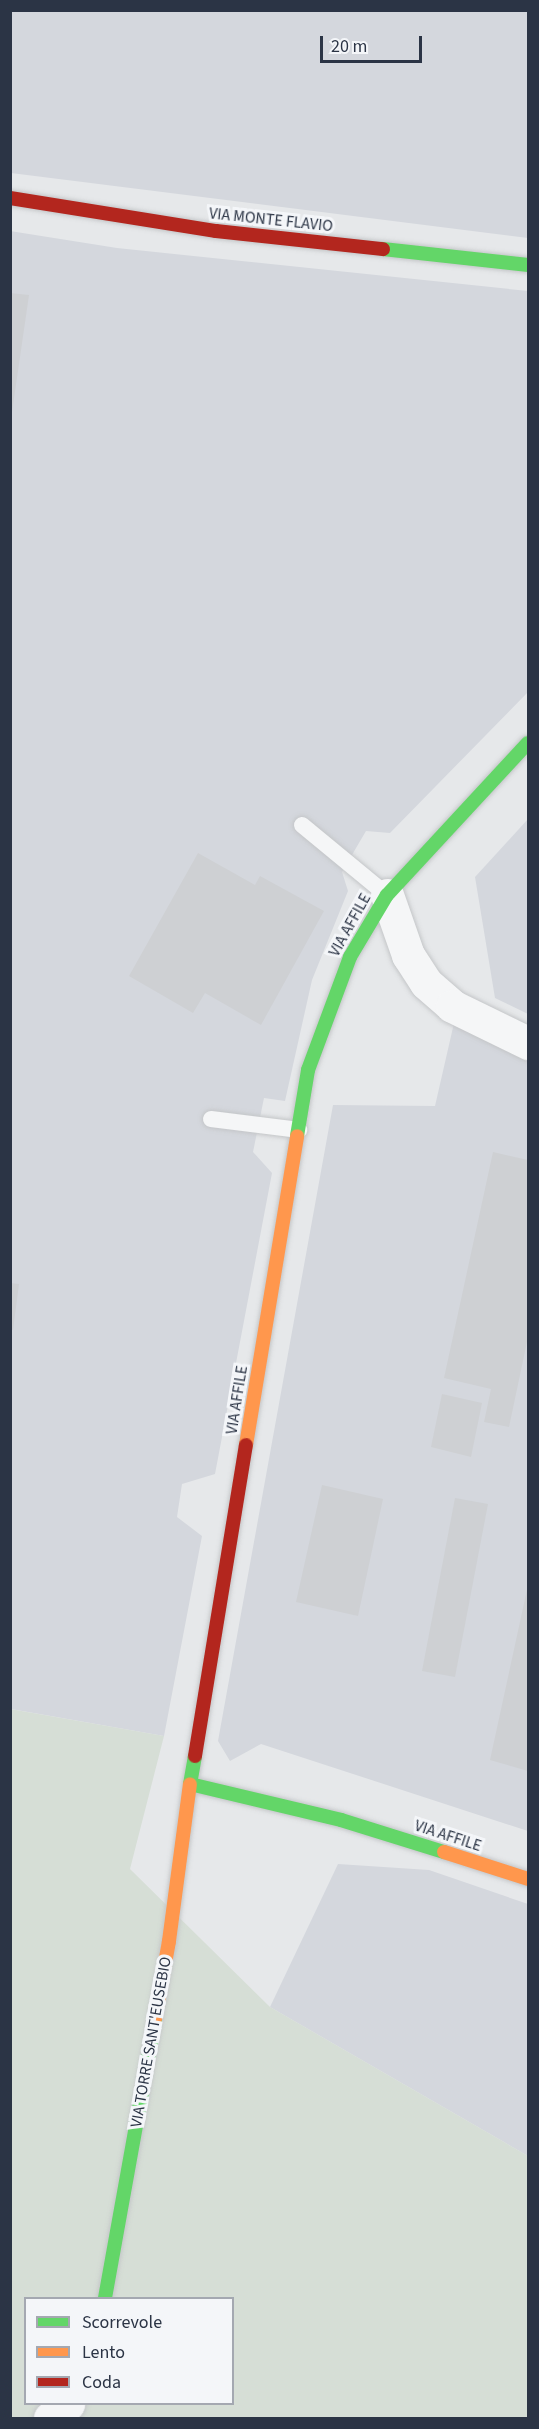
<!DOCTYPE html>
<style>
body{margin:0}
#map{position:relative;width:539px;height:2429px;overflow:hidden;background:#e6e8ea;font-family:"Source Sans 3",sans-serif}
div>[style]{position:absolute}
.built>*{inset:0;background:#d4d7dd}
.green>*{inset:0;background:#d6ded6}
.building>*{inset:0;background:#ced0d3}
.roads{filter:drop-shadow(0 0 2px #c4c6c8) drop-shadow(0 0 2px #c4c6c8)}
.lane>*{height:16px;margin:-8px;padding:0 8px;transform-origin:8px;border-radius:8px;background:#f5f6f7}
.street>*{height:33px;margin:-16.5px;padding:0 16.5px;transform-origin:16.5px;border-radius:16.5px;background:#f5f6f7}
.fast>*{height:14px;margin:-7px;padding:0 7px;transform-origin:7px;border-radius:7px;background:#63d668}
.slow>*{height:14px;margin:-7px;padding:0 7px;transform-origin:7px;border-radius:7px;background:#ff974d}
.jam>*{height:14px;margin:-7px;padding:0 7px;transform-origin:7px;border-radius:7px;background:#b3261e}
span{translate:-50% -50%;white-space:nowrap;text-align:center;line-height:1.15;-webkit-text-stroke:6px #f4f6f9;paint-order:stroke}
.street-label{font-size:16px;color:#2b3445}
.frame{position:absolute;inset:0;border:12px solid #2b3445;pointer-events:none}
.legend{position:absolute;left:24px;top:2297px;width:210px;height:108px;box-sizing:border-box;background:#f4f6f9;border:2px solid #a4a8b1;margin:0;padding:8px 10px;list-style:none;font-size:18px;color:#2b3445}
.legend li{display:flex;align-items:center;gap:12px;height:30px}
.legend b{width:30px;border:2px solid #a4a8b1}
.scale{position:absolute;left:320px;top:36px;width:102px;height:27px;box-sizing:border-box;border:3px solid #2b3445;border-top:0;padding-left:8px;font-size:18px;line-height:21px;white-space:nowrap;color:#2b3445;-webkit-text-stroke:4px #f4f6f9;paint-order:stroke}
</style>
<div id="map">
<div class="built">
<div style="clip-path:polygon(11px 10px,528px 11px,528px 238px,11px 173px)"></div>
<div style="clip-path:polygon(10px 231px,117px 248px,528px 291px,528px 692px,390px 833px,366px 831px,342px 872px,348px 891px,312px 980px,285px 1101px,264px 1098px,253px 1152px,272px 1173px,215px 1474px,182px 1484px,177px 1517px,202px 1536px,164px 1736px,11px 1709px)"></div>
<div style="clip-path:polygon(528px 819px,528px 1014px,495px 998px,475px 877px)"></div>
<div style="clip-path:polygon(454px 1023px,528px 1060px,528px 1831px,261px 1744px,230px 1761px,218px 1741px,333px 1105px,435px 1106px)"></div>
<div style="clip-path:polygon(338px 1864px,429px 1870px,528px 1904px,528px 2156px,270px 2007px)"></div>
</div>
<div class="green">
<div style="clip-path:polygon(evenodd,10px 1709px,164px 1736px,130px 1869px,270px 2007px,528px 2156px,528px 2418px,11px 2418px,10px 1709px,26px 2298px,232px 2298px,232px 2404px,26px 2404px,26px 2298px)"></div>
</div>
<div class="building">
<div style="clip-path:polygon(10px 293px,29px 295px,12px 412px,10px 412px)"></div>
<div style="clip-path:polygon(198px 853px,255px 885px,260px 876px,324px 911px,261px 1025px,205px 993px,193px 1013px,129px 976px)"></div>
<div style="clip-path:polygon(493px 1152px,528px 1160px,528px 1337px,509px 1427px,484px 1422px,491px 1389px,444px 1378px)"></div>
<div style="clip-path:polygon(10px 1283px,19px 1284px,13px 1330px,10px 1329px)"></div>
<div style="clip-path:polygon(442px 1394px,482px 1403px,471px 1457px,431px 1447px)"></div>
<div style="clip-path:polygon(322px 1485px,383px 1499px,358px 1616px,296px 1602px)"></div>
<div style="clip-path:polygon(455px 1498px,488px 1504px,455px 1677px,422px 1671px)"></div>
<div style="clip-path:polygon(528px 1585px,528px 1771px,490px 1760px)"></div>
</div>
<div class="roads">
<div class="lane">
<div style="left:302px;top:825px;width:110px;rotate:39.5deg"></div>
<div style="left:211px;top:1119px;width:89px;rotate:7.1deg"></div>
</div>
<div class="street">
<div style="left:387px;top:895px;width:64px;rotate:70.7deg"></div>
<div style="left:408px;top:955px;width:33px;rotate:57deg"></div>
<div style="left:426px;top:983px;width:35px;rotate:41deg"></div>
<div style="left:452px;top:1006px;width:85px;rotate:26deg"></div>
<div style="left:50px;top:2418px;width:23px;rotate:-38deg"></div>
</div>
<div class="fast">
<div style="left:383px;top:249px;width:146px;rotate:6.3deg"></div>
<div style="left:297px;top:1136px;width:67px;rotate:-80.5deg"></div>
<div style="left:308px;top:1070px;width:121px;rotate:-69.6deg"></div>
<div style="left:350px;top:957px;width:72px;rotate:-59.2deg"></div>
<div style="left:387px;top:895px;width:207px;rotate:-47.2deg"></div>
<div style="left:195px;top:1756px;width:28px;rotate:100deg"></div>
<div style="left:190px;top:1784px;width:155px;rotate:13.4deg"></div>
<div style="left:341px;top:1820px;width:108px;rotate:17.3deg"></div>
<div style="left:105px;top:2298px;width:283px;rotate:-79.8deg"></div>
</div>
<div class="slow">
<div style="left:246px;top:1445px;width:313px;rotate:-80.6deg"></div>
<div style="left:444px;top:1852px;width:88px;rotate:17.8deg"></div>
<div style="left:155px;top:2019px;width:79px;rotate:-79.8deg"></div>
<div style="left:169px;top:1941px;width:158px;rotate:-82.4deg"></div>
</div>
<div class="jam">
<div style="left:10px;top:198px;width:209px;rotate:9.1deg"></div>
<div style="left:216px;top:231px;width:168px;rotate:6.2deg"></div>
<div style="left:195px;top:1756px;width:315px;rotate:-80.7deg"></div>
</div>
</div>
<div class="street-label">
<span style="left:271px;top:220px;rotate:6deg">VIA MONTE FLAVIO</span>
<span style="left:350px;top:925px;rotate:-61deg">VIA AFFILE</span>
<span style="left:237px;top:1400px;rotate:-81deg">VIA AFFILE</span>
<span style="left:448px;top:1836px;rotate:18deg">VIA AFFILE</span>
<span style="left:151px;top:2042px;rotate:-80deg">VIA TORRE SANT'EUSEBIO</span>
</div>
<div class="frame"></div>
<ul class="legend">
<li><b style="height:8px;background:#63d668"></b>Scorrevole</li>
<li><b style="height:8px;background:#ff974d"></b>Lento</li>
<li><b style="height:8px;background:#b3261e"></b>Coda</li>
</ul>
<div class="scale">20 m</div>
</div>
